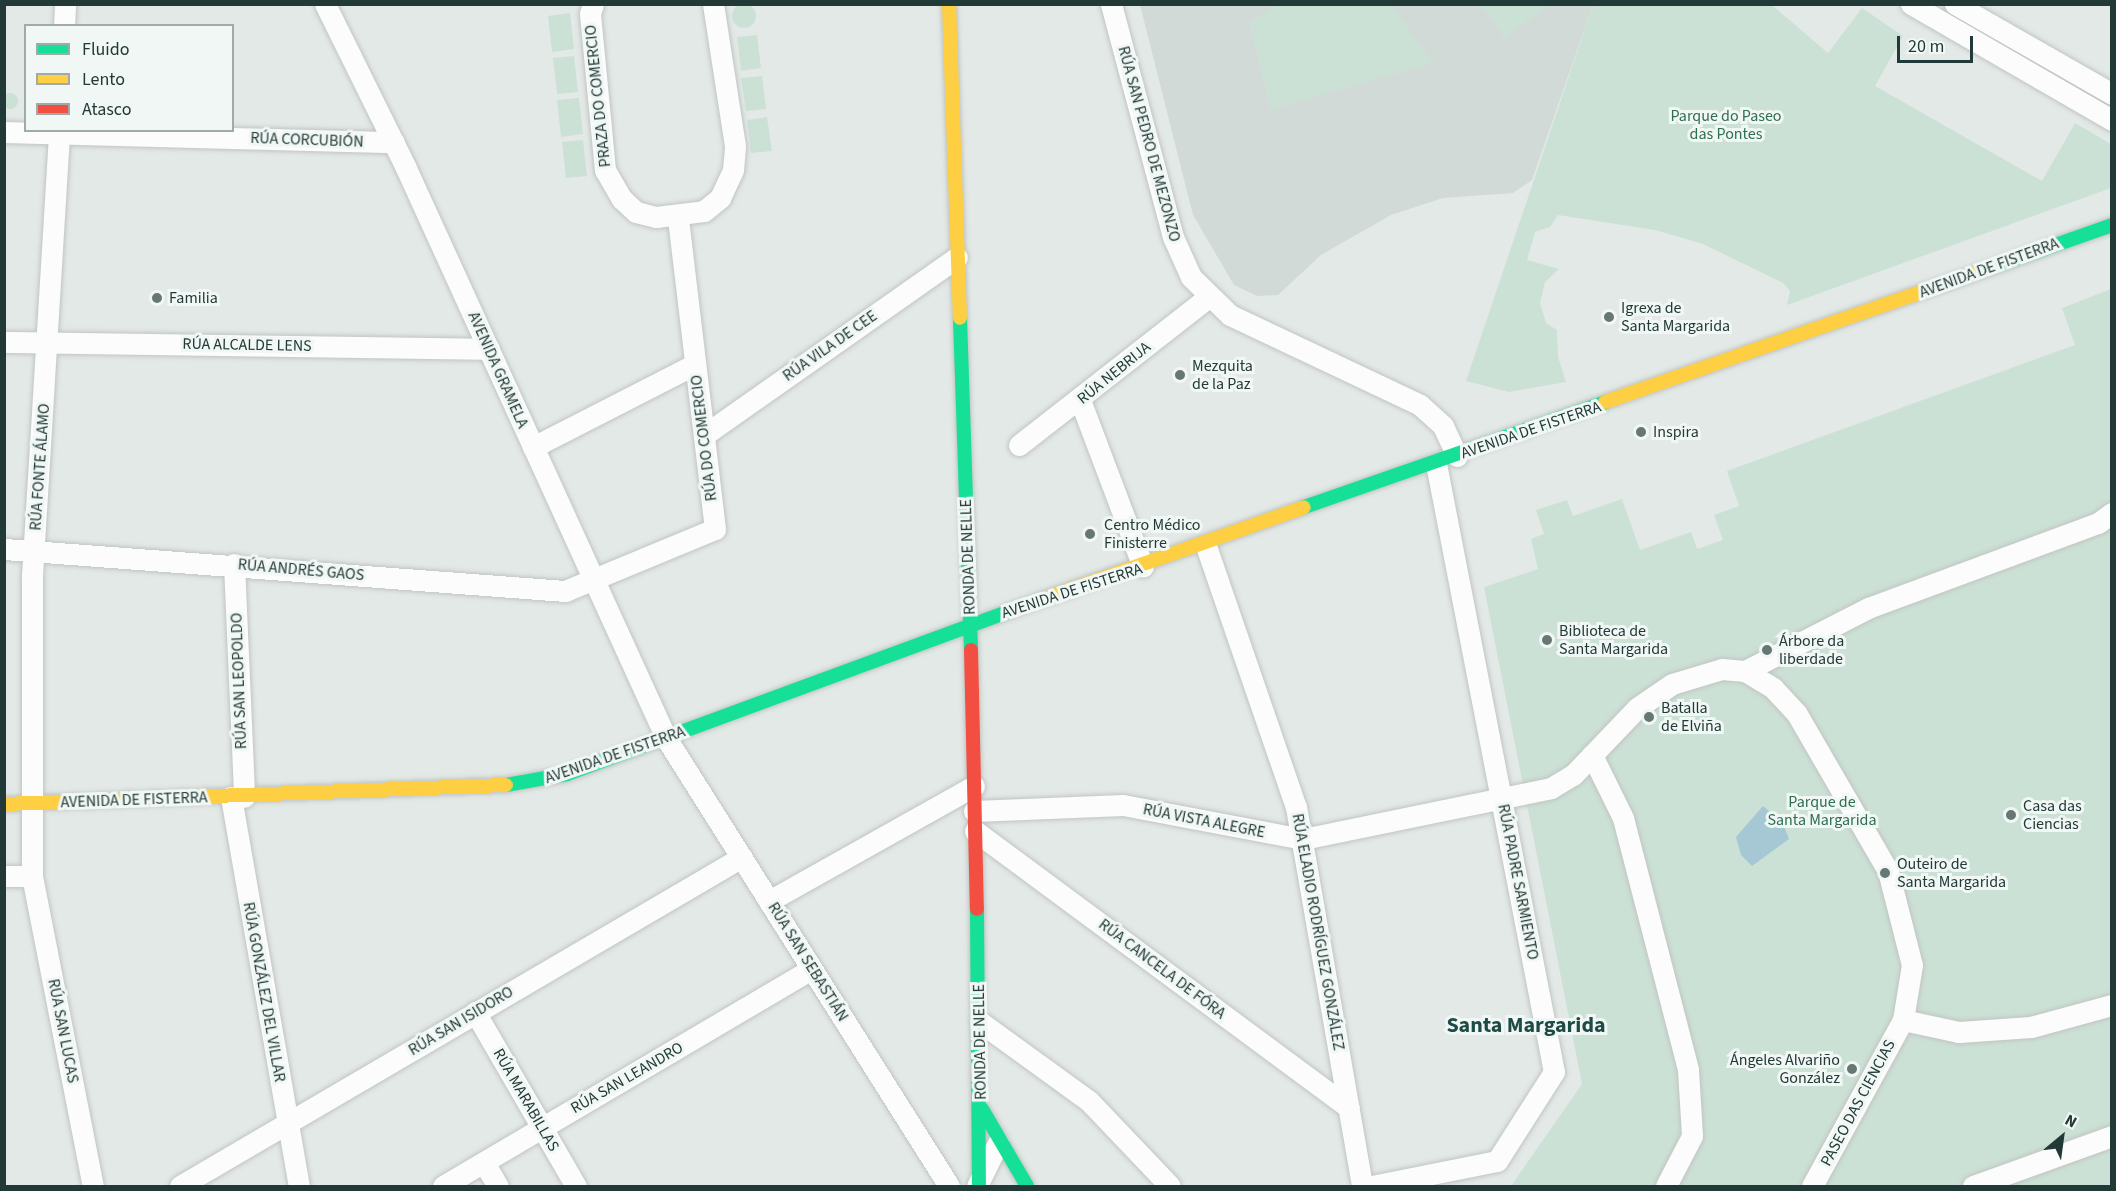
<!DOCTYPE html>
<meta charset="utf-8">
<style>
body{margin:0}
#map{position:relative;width:2116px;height:1191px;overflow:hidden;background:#e3e9e6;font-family:"Source Sans 3",sans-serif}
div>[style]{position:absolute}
.built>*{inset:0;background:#d1dad7}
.green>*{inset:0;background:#cce1d5}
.round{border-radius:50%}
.water>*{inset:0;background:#a5c8d4}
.roads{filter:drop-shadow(0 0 2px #c0c5c3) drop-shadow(0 0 2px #c0c5c3)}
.street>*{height:21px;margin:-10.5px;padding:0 10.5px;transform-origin:10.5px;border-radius:10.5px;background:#fbfcfb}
.fast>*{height:14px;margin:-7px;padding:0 7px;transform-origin:7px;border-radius:7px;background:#16e098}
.slow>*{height:14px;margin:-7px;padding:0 7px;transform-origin:7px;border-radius:7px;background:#ffcf43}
.jam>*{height:14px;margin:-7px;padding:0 7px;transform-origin:7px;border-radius:7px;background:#f24e42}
.dots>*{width:16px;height:16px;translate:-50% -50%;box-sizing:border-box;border:3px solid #f1f7f5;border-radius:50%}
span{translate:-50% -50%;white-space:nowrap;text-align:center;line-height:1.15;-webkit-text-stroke:6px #f1f7f5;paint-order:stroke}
.street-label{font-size:16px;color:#223a37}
.park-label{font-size:16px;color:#2e6f50}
.poi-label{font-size:16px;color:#223a37}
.left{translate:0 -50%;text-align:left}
.right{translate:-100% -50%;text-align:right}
.district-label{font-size:22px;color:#1f4b46;font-weight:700}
.frame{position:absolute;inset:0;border:6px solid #223a37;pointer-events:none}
.legend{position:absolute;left:24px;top:24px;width:210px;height:108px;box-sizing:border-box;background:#f1f7f5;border:2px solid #9eaba9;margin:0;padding:8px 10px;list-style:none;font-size:18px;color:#223a37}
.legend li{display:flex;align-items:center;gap:12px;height:30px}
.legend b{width:30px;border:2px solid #9eaba9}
.north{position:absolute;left:2032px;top:1107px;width:60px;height:60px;-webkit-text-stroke:4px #f1f7f5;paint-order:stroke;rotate:29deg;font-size:16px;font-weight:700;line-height:24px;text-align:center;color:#223a37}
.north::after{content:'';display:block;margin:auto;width:21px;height:27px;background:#223a37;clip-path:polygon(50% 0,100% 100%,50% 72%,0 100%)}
.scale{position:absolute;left:1897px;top:36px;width:76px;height:27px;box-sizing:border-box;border:3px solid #223a37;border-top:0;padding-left:8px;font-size:18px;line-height:21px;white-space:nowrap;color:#223a37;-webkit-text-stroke:4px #f1f7f5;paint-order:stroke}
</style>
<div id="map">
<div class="built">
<div style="clip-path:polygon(1140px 5px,1593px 5px,1532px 180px,1513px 193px,1443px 198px,1391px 215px,1321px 255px,1278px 295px,1257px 296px,1234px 285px,1193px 215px)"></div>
</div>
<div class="green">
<div class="round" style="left:732px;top:4px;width:24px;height:24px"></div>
<div style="clip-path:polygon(1276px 5px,1391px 5px,1433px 63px,1271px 109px,1249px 23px)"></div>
<div style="clip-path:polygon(1481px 5px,1550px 5px,1504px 37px)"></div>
<div style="clip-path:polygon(1593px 5px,1772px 5px,1828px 53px,1862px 8px,1903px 36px,1875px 86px,2042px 181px,2075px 123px,2111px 144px,2111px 188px,1787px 305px,1790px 291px,1783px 283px,1703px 244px,1655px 230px,1558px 215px,1550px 227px,1535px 232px,1527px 260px,1559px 269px,1545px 282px,1540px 303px,1546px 323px,1557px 330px,1558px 357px,1566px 382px,1509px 392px,1466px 381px)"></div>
<div style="clip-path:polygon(570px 13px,574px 49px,552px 52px,548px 16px)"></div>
<div style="clip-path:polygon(757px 35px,761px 68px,741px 71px,737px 37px)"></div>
<div style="clip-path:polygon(574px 56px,578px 92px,557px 94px,553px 58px)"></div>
<div style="clip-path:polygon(762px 76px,766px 109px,746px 111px,741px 78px)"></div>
<div class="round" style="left:2px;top:93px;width:16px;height:16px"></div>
<div style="clip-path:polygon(579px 98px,583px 134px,561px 137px,557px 100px)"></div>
<div style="clip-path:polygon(767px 117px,772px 151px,751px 153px,747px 120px)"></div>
<div style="clip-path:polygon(583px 140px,587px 176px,566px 178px,562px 142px)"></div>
<div style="clip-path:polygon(2111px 289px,2111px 1186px,1511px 1186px,1582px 1084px,1484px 587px,1538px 569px,1531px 539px,1544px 534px,1536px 510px,1567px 500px,1573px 516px,1622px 499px,1640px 550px,1691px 532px,1697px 549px,1723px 540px,1714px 515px,1739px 506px,1727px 471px,2075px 345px,2062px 308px)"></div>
</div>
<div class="water">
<div style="clip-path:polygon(1763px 806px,1783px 823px,1789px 839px,1752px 866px,1741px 855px,1736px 837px)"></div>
</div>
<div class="roads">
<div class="street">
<div style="left:325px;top:4px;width:181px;rotate:63.7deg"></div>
<div style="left:405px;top:166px;width:629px;rotate:65.47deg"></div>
<div style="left:666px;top:738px;width:530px;rotate:57.72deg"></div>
<div style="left:593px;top:4px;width:10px;rotate:107deg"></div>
<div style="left:590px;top:14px;width:157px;rotate:84.5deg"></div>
<div style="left:605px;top:170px;width:34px;rotate:60deg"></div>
<div style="left:622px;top:199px;width:19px;rotate:43deg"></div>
<div style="left:636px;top:212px;width:21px;rotate:14deg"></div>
<div style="left:656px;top:217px;width:48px;rotate:-7.1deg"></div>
<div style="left:704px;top:211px;width:21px;rotate:-39deg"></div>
<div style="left:720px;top:198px;width:31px;rotate:-65deg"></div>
<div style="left:733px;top:170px;width:24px;rotate:-85deg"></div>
<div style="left:735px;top:146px;width:144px;rotate:-98.8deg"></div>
<div style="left:1111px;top:4px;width:241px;rotate:75.1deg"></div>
<div style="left:1173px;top:237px;width:44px;rotate:65.8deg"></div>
<div style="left:1191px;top:277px;width:54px;rotate:44.3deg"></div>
<div style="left:1230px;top:315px;width:210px;rotate:25.3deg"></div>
<div style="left:1420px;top:405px;width:31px;rotate:42deg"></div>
<div style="left:1443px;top:426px;width:33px;rotate:65deg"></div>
<div style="left:1911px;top:4px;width:232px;rotate:30deg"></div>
<div style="left:1955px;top:4px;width:181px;rotate:29.8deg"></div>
<div style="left:64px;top:26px;width:22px;rotate:-87deg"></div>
<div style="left:4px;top:132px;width:390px;rotate:1.5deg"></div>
<div style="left:4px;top:342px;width:485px;rotate:0.8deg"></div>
<div style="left:1080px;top:400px;width:178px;rotate:69.3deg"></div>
<div style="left:704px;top:435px;width:309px;rotate:-35.1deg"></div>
<div style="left:1019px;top:445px;width:239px;rotate:-38deg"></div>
<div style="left:533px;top:447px;width:182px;rotate:-27.1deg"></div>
<div style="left:1206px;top:546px;width:276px;rotate:71deg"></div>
<div style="left:1296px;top:807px;width:385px;rotate:80.1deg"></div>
<div style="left:4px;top:549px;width:563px;rotate:4.28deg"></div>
<div style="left:565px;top:591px;width:162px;rotate:-22.5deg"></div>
<div style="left:715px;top:529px;width:314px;rotate:-96.8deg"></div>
<div style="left:234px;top:564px;width:233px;rotate:87.5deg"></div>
<div style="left:1745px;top:671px;width:138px;rotate:-27.1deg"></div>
<div style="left:1868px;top:608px;width:245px;rotate:-20.3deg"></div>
<div style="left:2098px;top:523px;width:17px;rotate:-36deg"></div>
<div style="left:1592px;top:755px;width:70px;rotate:63.8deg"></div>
<div style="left:1623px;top:818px;width:260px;rotate:75.5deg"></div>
<div style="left:1688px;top:1070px;width:66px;rotate:86.5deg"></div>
<div style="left:1692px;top:1136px;width:56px;rotate:117.5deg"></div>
<div style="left:231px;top:797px;width:395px;rotate:80.1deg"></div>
<div style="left:974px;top:811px;width:149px;rotate:-2.3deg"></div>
<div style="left:1123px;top:805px;width:183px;rotate:10.7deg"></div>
<div style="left:1303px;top:839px;width:253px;rotate:-11.6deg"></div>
<div style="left:1551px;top:788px;width:26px;rotate:-31deg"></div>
<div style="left:1573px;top:775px;width:93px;rotate:-46.3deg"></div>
<div style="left:1637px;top:708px;width:42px;rotate:-34.4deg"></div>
<div style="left:1672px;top:684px;width:52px;rotate:-16.7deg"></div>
<div style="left:1722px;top:669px;width:23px;rotate:5deg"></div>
<div style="left:1745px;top:671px;width:33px;rotate:31deg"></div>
<div style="left:1773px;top:688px;width:35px;rotate:47deg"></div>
<div style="left:1797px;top:714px;width:181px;rotate:59.9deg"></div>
<div style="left:1888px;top:871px;width:97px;rotate:75.7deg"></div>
<div style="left:1912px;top:965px;width:56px;rotate:99.3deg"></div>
<div style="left:1903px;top:1020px;width:57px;rotate:12.1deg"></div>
<div style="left:1959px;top:1032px;width:72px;rotate:-4deg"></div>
<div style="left:2031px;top:1027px;width:84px;rotate:-15.2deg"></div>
<div style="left:975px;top:831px;width:465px;rotate:36.5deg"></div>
<div style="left:4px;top:876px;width:28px"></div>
<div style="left:32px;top:876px;width:300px;rotate:-90deg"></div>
<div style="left:32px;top:576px;width:447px;rotate:-86.5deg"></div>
<div style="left:32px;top:876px;width:316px;rotate:78.9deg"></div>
<div style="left:769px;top:901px;width:235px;rotate:-29.3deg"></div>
<div style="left:475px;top:1012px;width:201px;rotate:59.9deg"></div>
<div style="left:980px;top:1022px;width:135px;rotate:35.9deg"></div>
<div style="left:1089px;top:1101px;width:117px;rotate:46.4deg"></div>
<div style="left:484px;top:1163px;width:27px;rotate:59deg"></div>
<div style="left:180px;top:1186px;width:651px;rotate:-30.35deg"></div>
<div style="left:443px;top:1186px;width:428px;rotate:-30.5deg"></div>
<div style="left:977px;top:1186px;width:48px;rotate:-64deg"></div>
<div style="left:1372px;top:1186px;width:127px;rotate:-11.3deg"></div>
<div style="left:1497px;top:1161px;width:106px;rotate:-57.4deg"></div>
<div style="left:1554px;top:1072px;width:619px;rotate:-100.98deg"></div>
<div style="left:1812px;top:1186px;width:189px;rotate:-61.3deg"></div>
<div style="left:1973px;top:1186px;width:148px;rotate:-19.8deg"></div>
</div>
<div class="fast">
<div style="left:1990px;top:268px;width:129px;rotate:-19.4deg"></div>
<div style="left:960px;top:318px;width:332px;rotate:88.1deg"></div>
<div style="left:1304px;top:507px;width:319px;rotate:-19.2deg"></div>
<div style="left:506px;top:785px;width:62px;rotate:-10.2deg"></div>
<div style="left:567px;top:774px;width:477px;rotate:-20.2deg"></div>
<div style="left:977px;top:909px;width:277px;rotate:89.6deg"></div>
<div style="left:982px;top:1109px;width:89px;rotate:59.7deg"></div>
</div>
<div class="slow">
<div style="left:949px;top:4px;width:314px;rotate:88deg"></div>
<div style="left:1605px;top:402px;width:408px;rotate:-19.2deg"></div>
<div style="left:1015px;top:609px;width:306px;rotate:-19.4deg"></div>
<div style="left:4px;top:804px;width:502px;rotate:-2.17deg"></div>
</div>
<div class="jam">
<div style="left:971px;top:650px;width:259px;rotate:88.7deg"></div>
</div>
</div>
<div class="dots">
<div style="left:157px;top:298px;background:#667774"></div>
<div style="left:1609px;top:317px;background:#667774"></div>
<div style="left:1180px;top:375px;background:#667774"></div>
<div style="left:1641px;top:432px;background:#667774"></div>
<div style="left:1090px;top:534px;background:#667774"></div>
<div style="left:1547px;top:640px;background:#667774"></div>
<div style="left:1767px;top:650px;background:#667774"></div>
<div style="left:1649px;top:717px;background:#667774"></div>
<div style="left:2011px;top:815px;background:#667774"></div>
<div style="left:1885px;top:873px;background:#667774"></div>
<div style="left:1852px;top:1069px;background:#667774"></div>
</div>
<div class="street-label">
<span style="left:598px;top:96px;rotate:-96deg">PRAZA DO COMERCIO</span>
<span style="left:307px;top:140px;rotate:2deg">RÚA CORCUBIÓN</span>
<span style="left:1149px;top:144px;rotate:75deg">RÚA SAN PEDRO DE MEZONZO</span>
<span style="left:1989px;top:268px;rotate:-20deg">AVENIDA DE FISTERRA</span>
<span style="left:247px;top:345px;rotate:1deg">RÚA ALCALDE LENS</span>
<span style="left:830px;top:346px;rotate:-35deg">RÚA VILA DE CEE</span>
<span style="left:498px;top:370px;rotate:66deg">AVENIDA GRAMELA</span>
<span style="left:1114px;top:373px;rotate:-39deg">RÚA NEBRIJA</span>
<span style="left:1531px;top:430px;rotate:-19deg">AVENIDA DE FISTERRA</span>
<span style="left:704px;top:438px;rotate:-97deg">RÚA DO COMERCIO</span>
<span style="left:40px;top:467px;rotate:-86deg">RÚA FONTE ÁLAMO</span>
<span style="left:968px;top:557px;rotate:-92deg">RONDA DE NELLE</span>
<span style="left:301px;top:570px;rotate:5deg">RÚA ANDRÉS GAOS</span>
<span style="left:1072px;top:591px;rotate:-18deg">AVENIDA DE FISTERRA</span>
<span style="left:239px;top:681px;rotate:-92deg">RÚA SAN LEOPOLDO</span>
<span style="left:615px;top:755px;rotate:-19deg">AVENIDA DE FISTERRA</span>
<span style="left:134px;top:800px;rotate:-2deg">AVENIDA DE FISTERRA</span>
<span style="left:1204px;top:821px;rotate:11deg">RÚA VISTA ALEGRE</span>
<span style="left:1518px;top:882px;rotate:79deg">RÚA PADRE SARMIENTO</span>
<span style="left:1318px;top:932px;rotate:80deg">RÚA ELADIO RODRÍGUEZ GONZÁLEZ</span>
<span style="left:808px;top:962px;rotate:58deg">RÚA SAN SEBASTIÁN</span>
<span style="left:1162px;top:969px;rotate:37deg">RÚA CANCELA DE FÓRA</span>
<span style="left:264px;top:992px;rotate:80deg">RÚA GONZÁLEZ DEL VILLAR</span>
<span style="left:461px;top:1021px;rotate:-31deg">RÚA SAN ISIDORO</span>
<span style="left:63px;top:1031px;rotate:79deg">RÚA SAN LUCAS</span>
<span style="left:980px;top:1042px;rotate:-91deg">RONDA DE NELLE</span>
<span style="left:627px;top:1078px;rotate:-30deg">RÚA SAN LEANDRO</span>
<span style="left:526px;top:1100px;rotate:60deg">RÚA MARABILLAS</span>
<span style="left:1858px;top:1103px;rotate:-62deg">PASEO DAS CIENCIAS</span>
</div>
<div class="park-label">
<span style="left:1726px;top:125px">Parque do Paseo<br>das Pontes</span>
<span style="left:1822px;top:811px">Parque de<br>Santa Margarida</span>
</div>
<div class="poi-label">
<span class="left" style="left:169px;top:298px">Familia</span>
<span class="left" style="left:1621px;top:317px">Igrexa de<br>Santa Margarida</span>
<span class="left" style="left:1192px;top:375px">Mezquita<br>de la Paz</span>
<span class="left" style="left:1653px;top:432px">Inspira</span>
<span class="left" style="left:1104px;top:534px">Centro Médico<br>Finisterre</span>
<span class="left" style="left:1559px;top:640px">Biblioteca de<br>Santa Margarida</span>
<span class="left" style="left:1779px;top:650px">Árbore da<br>liberdade</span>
<span class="left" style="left:1661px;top:717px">Batalla<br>de Elviña</span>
<span class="left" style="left:2023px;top:815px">Casa das<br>Ciencias</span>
<span class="left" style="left:1897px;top:873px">Outeiro de<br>Santa Margarida</span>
<span class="right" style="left:1840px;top:1069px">Ángeles Alvariño<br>González</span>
</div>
<div class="district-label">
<span style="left:1526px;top:1026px">Santa Margarida</span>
</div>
<div class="frame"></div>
<ul class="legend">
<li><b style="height:8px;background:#16e098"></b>Fluido</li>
<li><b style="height:8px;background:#ffcf43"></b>Lento</li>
<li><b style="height:8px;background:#f24e42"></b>Atasco</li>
</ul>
<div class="north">N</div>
<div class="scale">20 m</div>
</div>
